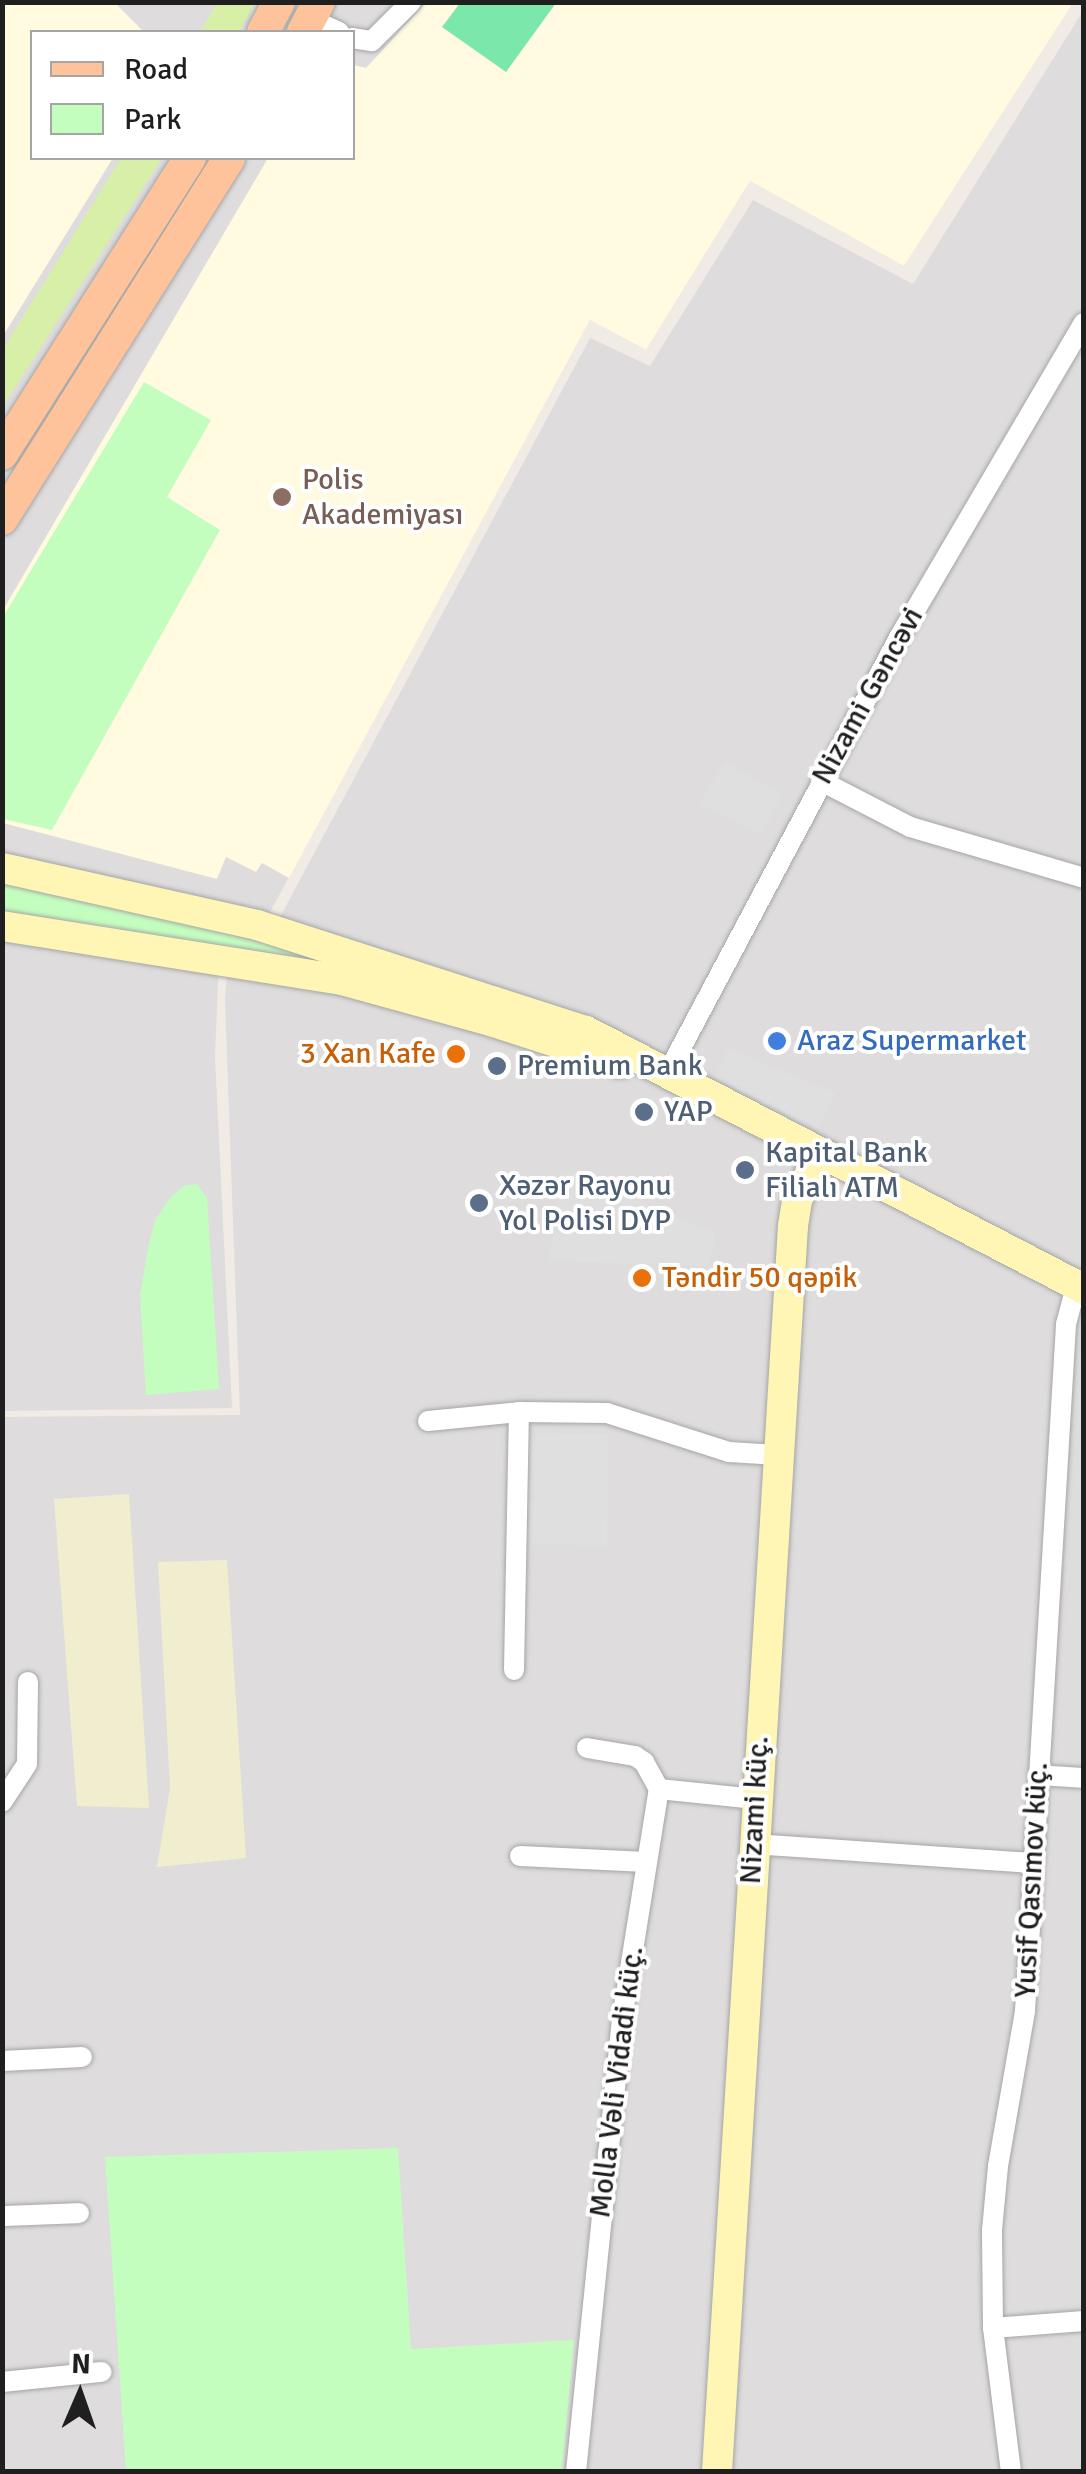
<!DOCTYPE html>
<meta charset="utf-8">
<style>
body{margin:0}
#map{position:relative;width:1086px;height:2474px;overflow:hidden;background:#f1ebe5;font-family:Signika,sans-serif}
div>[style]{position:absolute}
.residential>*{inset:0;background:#dedcdd}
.education>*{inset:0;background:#fffae0}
.farmland>*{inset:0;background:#f1eecf}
.grass>*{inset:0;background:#d7efa6}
.park>*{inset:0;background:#c4febf}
.pitch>*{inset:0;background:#7ce7ab}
.parking>*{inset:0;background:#dfdfdf}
.roads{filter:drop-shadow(0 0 2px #a6a6a6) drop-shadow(0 0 2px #a6a6a6)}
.street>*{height:20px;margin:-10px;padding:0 10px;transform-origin:10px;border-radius:10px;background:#fff}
.secondary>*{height:30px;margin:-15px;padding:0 15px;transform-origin:15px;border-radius:15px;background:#fff6b5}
.primary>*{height:32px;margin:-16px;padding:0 16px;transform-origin:16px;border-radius:16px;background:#ffc39c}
.dots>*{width:28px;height:28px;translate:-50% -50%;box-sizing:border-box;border:5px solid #fff;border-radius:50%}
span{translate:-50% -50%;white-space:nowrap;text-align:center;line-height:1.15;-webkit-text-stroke:8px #fff;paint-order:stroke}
.education-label{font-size:30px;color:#785e54}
.left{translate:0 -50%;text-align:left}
.street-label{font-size:30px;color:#1f1f1f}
.shop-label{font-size:30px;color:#366cbe}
.food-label{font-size:30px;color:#c56008}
.right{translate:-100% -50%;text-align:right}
.service-label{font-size:30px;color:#4e5e75}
.frame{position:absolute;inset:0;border:5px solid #1f1f1f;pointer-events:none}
.legend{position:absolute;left:30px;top:30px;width:325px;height:130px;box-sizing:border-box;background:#fff;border:2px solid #a5a5a5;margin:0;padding:12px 18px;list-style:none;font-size:30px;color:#1f1f1f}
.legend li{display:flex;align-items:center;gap:20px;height:50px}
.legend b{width:50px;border:2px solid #a5a5a5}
.north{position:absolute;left:30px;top:2344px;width:100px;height:100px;-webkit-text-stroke:8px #fff;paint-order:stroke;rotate:2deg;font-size:28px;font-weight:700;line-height:40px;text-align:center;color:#1f1f1f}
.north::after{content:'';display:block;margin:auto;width:35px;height:45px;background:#1f1f1f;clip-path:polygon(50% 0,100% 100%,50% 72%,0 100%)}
</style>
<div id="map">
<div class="residential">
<div style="clip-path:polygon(evenodd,2px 3px,1073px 3px,904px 266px,750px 181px,646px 350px,590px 320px,262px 927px,219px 958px,215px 1057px,232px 1408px,3px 1411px,2px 3px,32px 32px,352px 32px,352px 158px,32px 158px,32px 32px)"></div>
<div style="clip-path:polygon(1083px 11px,1083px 2471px,3px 2471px,2px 1417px,240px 1415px,225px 1000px,228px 963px,273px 930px,590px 338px,650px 366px,753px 200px,913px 284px)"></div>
</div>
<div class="education">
<div style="clip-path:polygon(3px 2px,115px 3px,144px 32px,32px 32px,32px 158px,113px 158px,3px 336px)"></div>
<div style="clip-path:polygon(426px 3px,1073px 3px,904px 266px,750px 181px,646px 350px,590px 320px,289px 878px,262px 863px,256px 872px,226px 857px,217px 879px,3px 823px,3px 610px,268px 158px,352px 158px,353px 65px,366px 68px)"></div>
</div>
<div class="farmland">
<div style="clip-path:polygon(129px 1494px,149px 1808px,77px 1806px,54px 1499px)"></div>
<div style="clip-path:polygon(227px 1560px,246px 1858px,157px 1867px,170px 1788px,158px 1562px)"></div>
</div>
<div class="grass">
<div style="clip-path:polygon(217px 3px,217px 2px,255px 3px,239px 32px,200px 32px)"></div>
<div style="clip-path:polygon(121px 158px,162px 158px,3px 406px,3px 349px)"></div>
</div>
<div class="park">
<div style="clip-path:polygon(144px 382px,211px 420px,167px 497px,220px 530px,52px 830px,3px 819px,3px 617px)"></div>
<div style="clip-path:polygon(2px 884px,306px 946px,309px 954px,307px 959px,3px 911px)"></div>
<div style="clip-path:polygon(197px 1184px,207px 1198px,219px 1389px,146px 1395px,140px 1295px,149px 1243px,155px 1220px,170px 1198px,184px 1186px)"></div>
<div style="clip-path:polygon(398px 2148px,411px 2349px,574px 2340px,562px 2471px,126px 2471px,105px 2157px)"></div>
</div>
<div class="pitch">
<div style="clip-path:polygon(460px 3px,460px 2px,556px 3px,506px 72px,442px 27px)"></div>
</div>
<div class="parking">
<div style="clip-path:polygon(725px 761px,783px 795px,761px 835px,699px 804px)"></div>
<div style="clip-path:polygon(728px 1048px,836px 1093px,818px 1129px,714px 1077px)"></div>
<div style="clip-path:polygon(565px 1170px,716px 1233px,708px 1266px,549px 1261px)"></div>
<div style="clip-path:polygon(519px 1433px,609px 1434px,607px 1546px,516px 1544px)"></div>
</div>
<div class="roads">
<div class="street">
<div style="left:310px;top:19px;width:32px;rotate:24deg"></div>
<div style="left:352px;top:38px;width:20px;rotate:9deg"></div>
<div style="left:372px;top:41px;width:55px;rotate:-45deg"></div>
<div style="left:821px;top:781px;width:100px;rotate:27.3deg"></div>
<div style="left:910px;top:827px;width:181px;rotate:16.3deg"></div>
<div style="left:666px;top:1076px;width:498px;rotate:-62deg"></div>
<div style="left:900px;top:636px;width:363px;rotate:-59.6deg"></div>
<div style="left:428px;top:1421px;width:91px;rotate:-5.6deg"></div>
<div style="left:519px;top:1412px;width:88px;rotate:0.7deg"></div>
<div style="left:607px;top:1413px;width:128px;rotate:17.7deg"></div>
<div style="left:729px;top:1452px;width:49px;rotate:3.5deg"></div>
<div style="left:514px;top:1670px;width:258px;rotate:-88.9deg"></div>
<div style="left:587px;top:1748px;width:49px;rotate:9.5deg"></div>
<div style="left:635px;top:1756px;width:11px;rotate:34deg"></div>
<div style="left:644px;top:1762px;width:31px;rotate:61deg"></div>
<div style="left:1038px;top:1775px;width:46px;rotate:3.7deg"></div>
<div style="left:2px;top:1802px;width:45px;rotate:-56.7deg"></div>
<div style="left:27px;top:1764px;width:82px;rotate:-89.3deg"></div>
<div style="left:753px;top:1844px;width:282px;rotate:3.9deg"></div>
<div style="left:520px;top:1856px;width:127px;rotate:2.7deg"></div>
<div style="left:2px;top:2061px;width:80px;rotate:-2.9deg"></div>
<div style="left:2px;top:2216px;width:77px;rotate:-2.2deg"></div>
<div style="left:993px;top:2328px;width:91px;rotate:-4.4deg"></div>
<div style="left:2px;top:2382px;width:100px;rotate:-5.8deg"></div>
<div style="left:576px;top:2472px;width:455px;rotate:-84.2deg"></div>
<div style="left:622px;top:2019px;width:233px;rotate:-80.9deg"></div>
<div style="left:659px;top:1789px;width:97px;rotate:5.9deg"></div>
<div style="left:1011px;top:2472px;width:145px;rotate:-97.1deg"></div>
<div style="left:993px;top:2328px;width:98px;rotate:-90.6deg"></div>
<div style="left:992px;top:2230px;width:64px;rotate:-84.6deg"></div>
<div style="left:998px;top:2166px;width:157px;rotate:-80.1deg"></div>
<div style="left:1025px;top:2011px;width:688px;rotate:-86.58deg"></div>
<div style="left:1066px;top:1324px;width:39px;rotate:-75deg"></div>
</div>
<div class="secondary">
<div style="left:2px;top:868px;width:261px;rotate:12.6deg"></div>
<div style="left:257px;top:925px;width:346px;rotate:17.9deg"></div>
<div style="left:586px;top:1031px;width:561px;rotate:27.39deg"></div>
<div style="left:2px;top:926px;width:344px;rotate:9deg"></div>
<div style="left:342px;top:980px;width:158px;rotate:15.4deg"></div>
<div style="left:494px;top:1022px;width:133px;rotate:18deg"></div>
<div style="left:717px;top:2472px;width:1248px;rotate:-86.51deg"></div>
<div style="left:793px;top:1226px;width:26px;rotate:-81deg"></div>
<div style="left:797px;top:1200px;width:50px;rotate:-63.9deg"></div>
</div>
<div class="primary">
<div style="left:263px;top:32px;width:34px;rotate:-62deg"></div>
<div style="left:303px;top:32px;width:34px;rotate:-62deg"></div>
<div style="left:2px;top:454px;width:351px;rotate:-57.6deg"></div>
<div style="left:2px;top:519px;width:426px;rotate:-57.8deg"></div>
</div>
</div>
<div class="dots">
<div style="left:282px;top:497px;background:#8d6e63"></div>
<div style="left:777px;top:1041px;background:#3f7fe0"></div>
<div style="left:456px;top:1054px;background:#e8710a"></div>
<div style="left:497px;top:1066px;background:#5c6f8a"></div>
<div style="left:644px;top:1112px;background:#5c6f8a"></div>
<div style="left:745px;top:1170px;background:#5c6f8a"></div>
<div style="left:479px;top:1203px;background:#5c6f8a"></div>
<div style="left:642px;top:1278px;background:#e8710a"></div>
</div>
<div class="education-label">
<span class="left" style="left:302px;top:497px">Polis<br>Akademiyası</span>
</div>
<div class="street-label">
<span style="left:868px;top:696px;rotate:-61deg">Nizami Gəncəvi</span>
<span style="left:755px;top:1810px;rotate:-87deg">Nizami küç.</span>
<span style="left:1032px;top:1880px;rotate:-87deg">Yusif Qasımov küç.</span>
<span style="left:617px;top:2082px;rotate:-83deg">Molla Vəli Vidadi küç.</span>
</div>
<div class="shop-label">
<span class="left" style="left:797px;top:1041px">Araz Supermarket</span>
</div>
<div class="food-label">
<span class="right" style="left:436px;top:1054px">3 Xan Kafe</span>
<span class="left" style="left:662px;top:1278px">Təndir 50 qəpik</span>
</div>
<div class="service-label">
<span class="left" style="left:517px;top:1066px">Premium Bank</span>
<span class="left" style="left:664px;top:1112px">YAP</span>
<span class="left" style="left:765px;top:1170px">Kapital Bank<br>Filialı ATM</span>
<span class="left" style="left:499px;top:1203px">Xəzər Rayonu<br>Yol Polisi DYP</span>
</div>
<div class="frame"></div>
<ul class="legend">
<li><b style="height:12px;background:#ffc39c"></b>Road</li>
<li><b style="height:28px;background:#c4febf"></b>Park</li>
</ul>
<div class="north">N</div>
</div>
